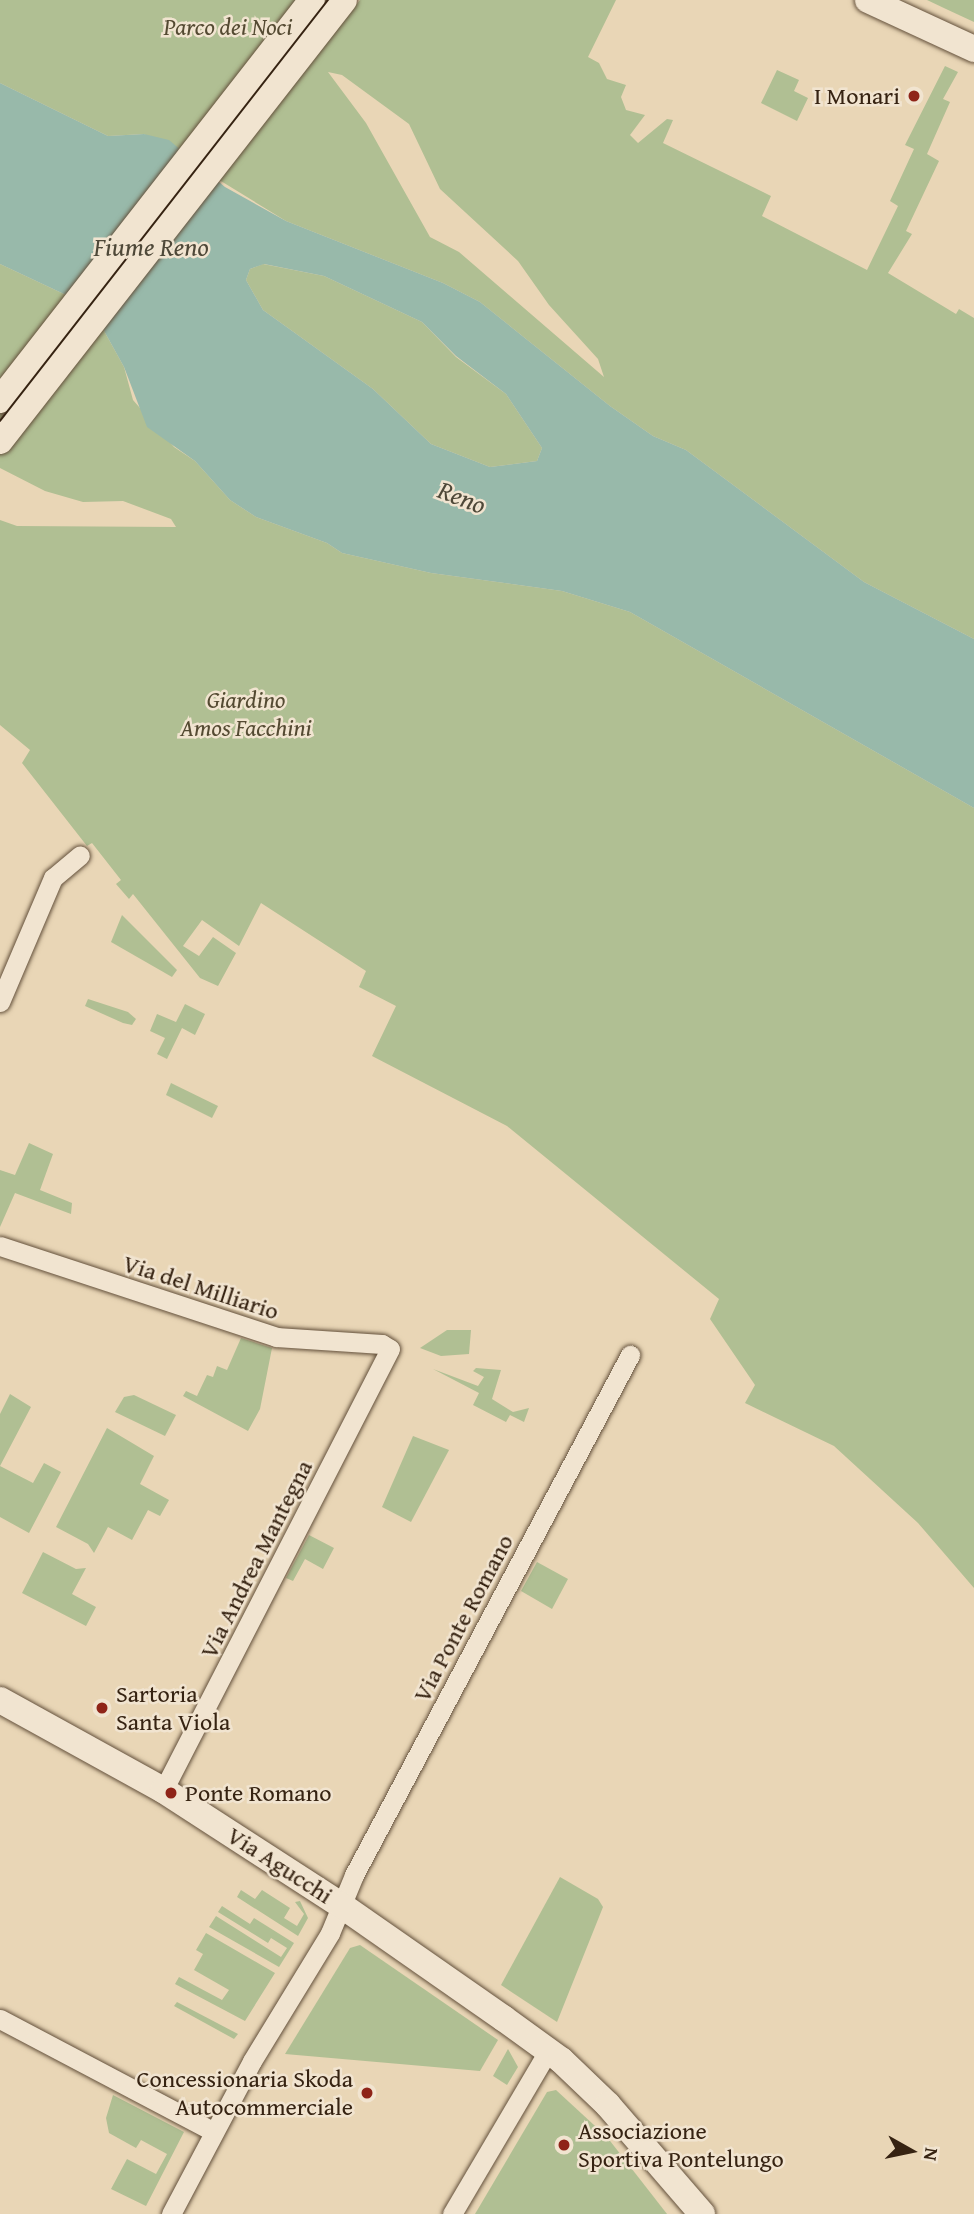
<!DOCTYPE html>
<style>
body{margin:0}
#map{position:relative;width:974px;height:2214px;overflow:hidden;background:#e9d6b6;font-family:"Gentium Book Plus",serif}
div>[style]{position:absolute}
.green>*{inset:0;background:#b0bf93}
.water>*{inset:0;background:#98b9aa}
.roads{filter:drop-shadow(0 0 2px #63503b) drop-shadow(0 0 2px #63503b)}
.street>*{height:19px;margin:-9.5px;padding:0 9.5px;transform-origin:9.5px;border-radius:9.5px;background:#f1e4d0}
.secondary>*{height:26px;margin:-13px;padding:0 13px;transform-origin:13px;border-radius:13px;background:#f1e4d0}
.tram>*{height:2px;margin:-1px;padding:0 1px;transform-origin:1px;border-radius:1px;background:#362312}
.dots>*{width:19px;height:19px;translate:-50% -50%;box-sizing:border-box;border:4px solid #f1e4d0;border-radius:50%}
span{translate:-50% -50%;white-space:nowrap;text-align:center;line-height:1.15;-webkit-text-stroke:5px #f1e4d0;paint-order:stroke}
.park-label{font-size:24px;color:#544a32;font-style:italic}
.poi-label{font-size:24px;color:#362312}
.right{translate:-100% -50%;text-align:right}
.left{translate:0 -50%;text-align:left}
.street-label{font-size:24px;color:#362312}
.water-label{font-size:26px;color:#4e4838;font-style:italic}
.north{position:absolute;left:876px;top:2116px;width:70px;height:70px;-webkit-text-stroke:5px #f1e4d0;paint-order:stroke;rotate:99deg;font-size:19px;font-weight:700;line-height:28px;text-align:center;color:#362312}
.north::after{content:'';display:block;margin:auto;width:24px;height:32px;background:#362312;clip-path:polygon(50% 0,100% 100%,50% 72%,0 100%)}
</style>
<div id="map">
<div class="green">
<div style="clip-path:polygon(evenodd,0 0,296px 0,309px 65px,360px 0,616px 0,588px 57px,599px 63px,607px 79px,626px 85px,621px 97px,626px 110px,645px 115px,630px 135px,638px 143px,667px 119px,673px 120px,663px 143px,771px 196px,762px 216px,867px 270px,898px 206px,890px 201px,914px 149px,905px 145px,945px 66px,958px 72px,943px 99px,950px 102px,927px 154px,939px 161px,906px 231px,912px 234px,888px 273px,956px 314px,959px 309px,974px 318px,974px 639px,864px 582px,686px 450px,653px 436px,610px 406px,480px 302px,443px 283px,286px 221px,144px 134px,108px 136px,0 83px,0 0,328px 72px,342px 75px,409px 124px,440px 189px,518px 261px,549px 305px,598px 359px,604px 377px,459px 252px,430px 237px,366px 123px,328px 72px)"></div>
<div style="clip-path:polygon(927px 0,974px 0,974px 22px,946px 9px)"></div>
<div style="clip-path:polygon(777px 70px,799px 80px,794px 91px,808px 98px,797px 121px,761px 103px)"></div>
<div style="clip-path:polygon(0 264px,66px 295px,103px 329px,124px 367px,133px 400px,174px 447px,195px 461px,230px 500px,256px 517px,327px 543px,342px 553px,431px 573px,562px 591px,630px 612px,974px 808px,974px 1588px,918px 1523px,834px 1446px,745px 1403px,755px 1385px,710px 1319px,719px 1299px,507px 1126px,372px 1056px,396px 1006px,359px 987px,366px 971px,261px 903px,239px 946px,202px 920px,183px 946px,199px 956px,213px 937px,236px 953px,218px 986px,200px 978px,133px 894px,129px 899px,116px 884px,121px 880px,92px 843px,87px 846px,22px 763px,30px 750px,0 725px,0 520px,17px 526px,176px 527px,171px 519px,123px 501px,83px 502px,45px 491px,0 468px)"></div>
<div style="clip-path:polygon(263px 264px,324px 276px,422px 322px,456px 357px,506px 394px,542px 448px,537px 461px,490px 467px,431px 444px,373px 389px,263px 310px,246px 280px,250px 269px)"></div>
<div style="clip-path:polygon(122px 915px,177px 970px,172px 977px,111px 942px)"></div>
<div style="clip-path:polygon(88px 999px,128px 1012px,136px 1019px,132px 1025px,123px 1023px,85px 1006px)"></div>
<div style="clip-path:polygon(185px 1004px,205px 1014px,195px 1035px,182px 1028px,167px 1059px,157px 1054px,165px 1038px,150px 1031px,157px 1014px,176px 1022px)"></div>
<div style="clip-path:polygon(171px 1083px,218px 1106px,212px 1118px,166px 1095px)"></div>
<div style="clip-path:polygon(29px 1143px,53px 1154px,40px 1190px,72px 1203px,71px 1214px,15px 1193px,0 1227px,0 1170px,15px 1175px)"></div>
<div style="clip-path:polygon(447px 1330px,471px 1330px,469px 1354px,441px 1356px,420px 1348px)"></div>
<div style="clip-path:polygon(241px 1338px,272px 1348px,260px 1409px,248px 1431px,183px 1396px,186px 1391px,197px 1396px,207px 1375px,213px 1377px,217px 1366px,227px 1370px)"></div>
<div style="clip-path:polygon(476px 1368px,501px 1370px,492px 1399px,513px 1412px,529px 1408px,524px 1422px,510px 1415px,506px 1422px,473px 1405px,479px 1393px,433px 1369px,478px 1386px,484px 1377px,473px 1371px)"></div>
<div style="clip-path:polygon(10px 1394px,31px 1407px,0 1466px,33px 1483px,44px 1463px,61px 1472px,29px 1533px,0 1517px,0 1414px)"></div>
<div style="clip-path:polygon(134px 1395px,176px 1415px,165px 1436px,115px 1412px,124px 1397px)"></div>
<div style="clip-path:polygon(107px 1428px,154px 1456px,140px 1484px,169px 1500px,160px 1516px,148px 1510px,132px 1540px,108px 1527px,94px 1553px,88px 1544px,56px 1527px)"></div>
<div style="clip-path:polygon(413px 1436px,449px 1450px,411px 1522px,382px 1507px)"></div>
<div style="clip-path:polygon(309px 1535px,334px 1548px,323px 1569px,305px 1559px,293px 1581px,286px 1578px)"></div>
<div style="clip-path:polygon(43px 1552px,76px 1569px,86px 1568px,72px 1594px,96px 1607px,86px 1626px,22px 1593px)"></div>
<div style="clip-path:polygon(537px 1562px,568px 1579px,552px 1609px,521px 1591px)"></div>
<div style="clip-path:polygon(560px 1877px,598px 1899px,603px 1907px,557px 2022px,501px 1985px)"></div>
<div style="clip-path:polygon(241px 1890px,255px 1899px,262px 1890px,290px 1908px,284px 1918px,297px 1926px,304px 1914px,295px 1902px,300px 1901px,308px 1918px,298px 1936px,237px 1897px)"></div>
<div style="clip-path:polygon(222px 1906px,250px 1924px,254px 1918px,294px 1943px,279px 1967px,209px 1927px,216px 1916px,281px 1957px,287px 1948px,271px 1938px,268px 1943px,218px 1912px)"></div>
<div style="clip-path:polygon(206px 1933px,275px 1973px,245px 2021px,175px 1984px,179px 1977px,222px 2000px,229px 1990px,194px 1970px,203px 1954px,196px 1950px)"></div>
<div style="clip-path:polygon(360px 1945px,498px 2040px,480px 2071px,285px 2054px,350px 1948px)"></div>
<div style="clip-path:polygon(177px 2002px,238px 2034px,234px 2039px,174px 2006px)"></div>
<div style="clip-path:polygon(508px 2049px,518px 2067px,507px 2085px,493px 2076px)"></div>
<div style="clip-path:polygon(556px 2090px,607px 2137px,667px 2214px,475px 2214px,547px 2092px)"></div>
<div style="clip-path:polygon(113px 2095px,184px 2132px,146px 2206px,111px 2189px,127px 2159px,156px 2174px,167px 2154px,141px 2140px,136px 2148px,109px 2133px,106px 2118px)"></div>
</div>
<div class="water">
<div style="clip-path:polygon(evenodd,0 83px,108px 136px,144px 134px,169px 140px,225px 187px,286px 221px,443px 283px,480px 302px,610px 406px,653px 436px,686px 450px,864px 582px,974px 639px,974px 808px,630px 612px,562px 591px,431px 573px,342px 553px,327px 543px,256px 517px,230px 500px,195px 461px,147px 427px,124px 367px,103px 329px,66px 295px,0 264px,0 83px,264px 264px,324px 276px,422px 322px,456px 356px,506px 394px,542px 448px,537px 461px,490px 467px,431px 444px,373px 389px,263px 310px,246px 280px,250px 269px,264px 264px)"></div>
</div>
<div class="roads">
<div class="street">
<div style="left:0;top:1002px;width:135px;rotate:-66.9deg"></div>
<div style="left:53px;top:878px;width:35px;rotate:-40deg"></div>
<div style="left:0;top:1246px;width:291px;rotate:18.2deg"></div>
<div style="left:276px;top:1337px;width:106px;rotate:3.8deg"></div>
<div style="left:382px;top:1344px;width:9px;rotate:32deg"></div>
<div style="left:390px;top:1349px;width:496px;rotate:117.2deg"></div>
<div style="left:0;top:2019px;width:242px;rotate:27.8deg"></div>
<div style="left:171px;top:2214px;width:173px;rotate:-62.1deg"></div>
<div style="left:252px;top:2061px;width:150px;rotate:-58.6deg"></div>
<div style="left:330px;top:1933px;width:63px;rotate:-67.5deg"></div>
<div style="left:354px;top:1875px;width:589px;rotate:-62.04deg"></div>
<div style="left:452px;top:2214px;width:189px;rotate:-59.5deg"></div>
</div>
<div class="secondary">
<div style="left:868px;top:0;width:117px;rotate:24.8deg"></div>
<div style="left:0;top:400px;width:507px;rotate:-52.05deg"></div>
<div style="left:0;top:441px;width:559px;rotate:-52.04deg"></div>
<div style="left:0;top:1700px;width:186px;rotate:28.9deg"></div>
<div style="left:163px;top:1790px;width:212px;rotate:32.9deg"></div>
<div style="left:341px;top:1905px;width:198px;rotate:34.9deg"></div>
<div style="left:503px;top:2018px;width:72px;rotate:35.9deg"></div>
<div style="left:561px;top:2060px;width:65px;rotate:43.8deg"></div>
<div style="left:608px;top:2105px;width:144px;rotate:49.2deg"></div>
</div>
</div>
<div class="tram">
<div style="left:0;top:421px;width:534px;rotate:-52.08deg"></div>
</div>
<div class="dots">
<div style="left:914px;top:96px;background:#8f2418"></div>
<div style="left:102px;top:1708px;background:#8f2418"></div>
<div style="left:171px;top:1793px;background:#8f2418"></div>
<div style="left:367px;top:2093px;background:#8f2418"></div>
<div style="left:564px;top:2145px;background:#8f2418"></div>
</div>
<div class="park-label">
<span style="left:228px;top:27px">Parco dei Noci</span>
<span style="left:246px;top:714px">Giardino<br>Amos Facchini</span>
</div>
<div class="poi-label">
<span class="right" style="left:900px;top:96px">I Monari</span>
<span class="left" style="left:116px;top:1708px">Sartoria<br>Santa Viola</span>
<span class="left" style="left:185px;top:1793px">Ponte Romano</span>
<span class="right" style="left:353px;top:2093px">Concessionaria Skoda<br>Autocommerciale</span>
<span class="left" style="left:578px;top:2145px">Associazione<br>Sportiva Pontelungo</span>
</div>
<div class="street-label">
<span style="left:201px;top:1287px;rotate:18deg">Via del Milliario</span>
<span style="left:256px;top:1559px;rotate:-63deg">Via Andrea Mantegna</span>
<span style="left:463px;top:1618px;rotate:-62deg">Via Ponte Romano</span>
<span style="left:280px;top:1865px;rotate:33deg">Via Agucchi</span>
</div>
<div class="water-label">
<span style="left:151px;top:247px">Fiume Reno</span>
<span style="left:462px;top:497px;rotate:21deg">Reno</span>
</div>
<div class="north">N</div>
</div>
